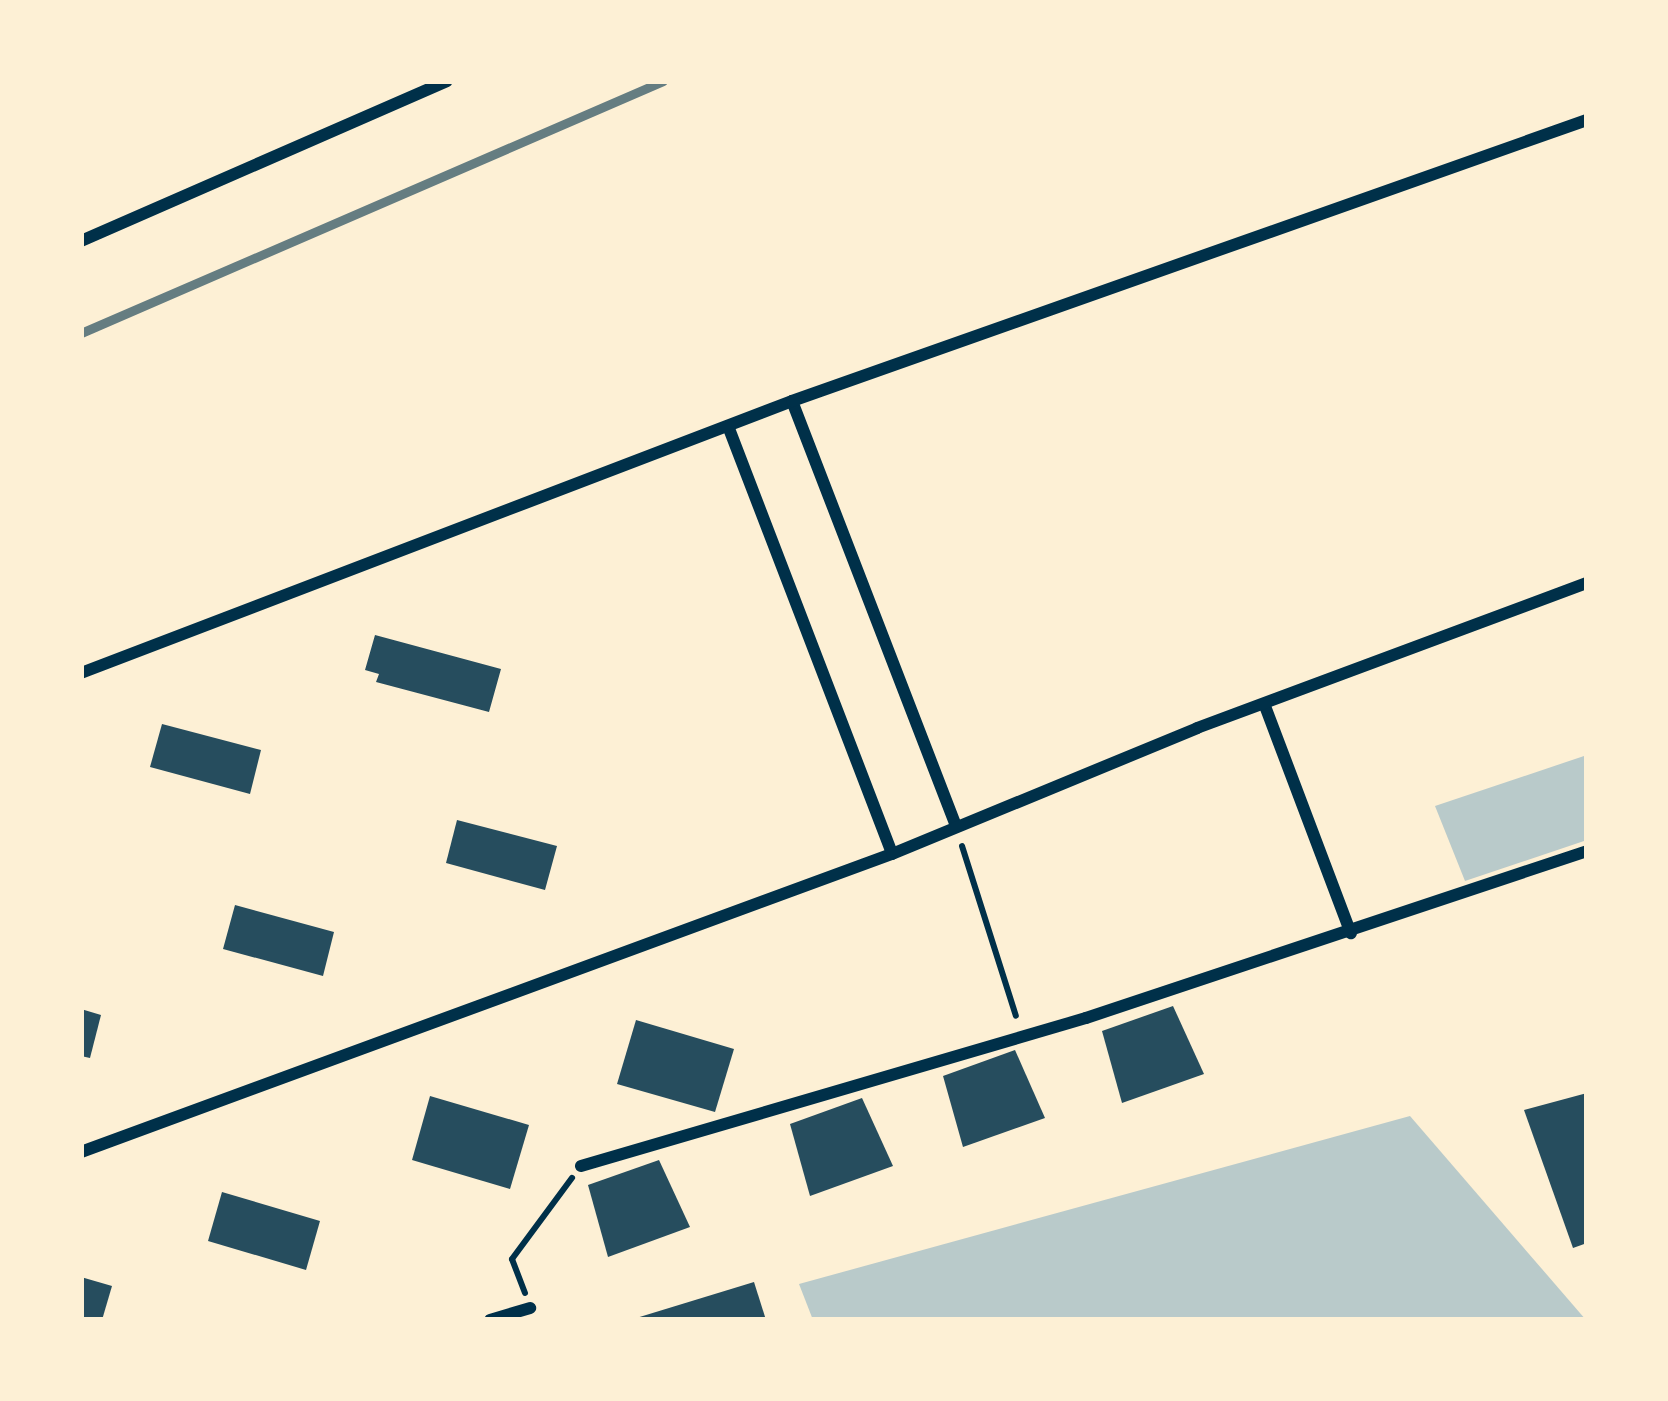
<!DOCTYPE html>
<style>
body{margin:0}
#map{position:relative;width:1668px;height:1401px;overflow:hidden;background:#fdf0d5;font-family:"DejaVu Sans",sans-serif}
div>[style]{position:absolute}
.green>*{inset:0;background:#b9caca}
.building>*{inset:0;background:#264d5e}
.path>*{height:6px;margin:-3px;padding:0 3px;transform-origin:3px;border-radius:3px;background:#003049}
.minor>*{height:12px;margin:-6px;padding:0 6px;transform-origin:6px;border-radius:6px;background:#003049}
.rail>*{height:9px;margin:-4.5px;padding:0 4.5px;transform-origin:4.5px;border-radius:4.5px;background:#657d81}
span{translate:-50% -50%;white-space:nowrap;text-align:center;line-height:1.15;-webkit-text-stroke:12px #fdf0d5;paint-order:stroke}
.frame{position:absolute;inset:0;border:84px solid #fdf0d5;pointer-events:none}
</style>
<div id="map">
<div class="green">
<div style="clip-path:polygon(1587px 755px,1587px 840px,1465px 881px,1435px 806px)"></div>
<div style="clip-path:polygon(1410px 1116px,1586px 1320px,813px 1320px,799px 1284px)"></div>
</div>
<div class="building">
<div style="clip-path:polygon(375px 635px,501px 669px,489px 712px,376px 682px,379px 674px,365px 670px)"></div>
<div style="clip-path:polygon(162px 724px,261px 750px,250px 794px,150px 767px)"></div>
<div style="clip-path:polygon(457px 820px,557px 846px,545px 890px,446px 863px)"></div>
<div style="clip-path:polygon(235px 905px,334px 932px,323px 976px,223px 949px)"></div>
<div style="clip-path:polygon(1173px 1006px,1204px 1074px,1122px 1103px,1102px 1031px)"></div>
<div style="clip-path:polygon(81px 1009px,101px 1015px,90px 1058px,81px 1056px)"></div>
<div style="clip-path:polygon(636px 1020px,734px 1049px,715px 1112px,617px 1084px)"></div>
<div style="clip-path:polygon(1015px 1050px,1045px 1118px,963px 1147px,943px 1076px)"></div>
<div style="clip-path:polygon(1587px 1093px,1587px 1243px,1573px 1248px,1524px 1110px)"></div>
<div style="clip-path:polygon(430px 1096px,529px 1125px,510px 1189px,412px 1160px)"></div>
<div style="clip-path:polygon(862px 1098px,893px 1166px,810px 1196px,790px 1124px)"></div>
<div style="clip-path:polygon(659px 1160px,690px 1227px,608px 1257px,588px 1185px)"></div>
<div style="clip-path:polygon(222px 1192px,320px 1221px,306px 1270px,208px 1241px)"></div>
<div style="clip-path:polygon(81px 1277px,112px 1286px,102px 1320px,81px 1320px)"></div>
<div style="clip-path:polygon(754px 1282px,766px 1320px,633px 1320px,633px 1319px)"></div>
</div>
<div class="path">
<div style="left:962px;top:846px;width:178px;rotate:72.4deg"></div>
<div style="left:525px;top:1293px;width:36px;rotate:-111deg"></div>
<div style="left:512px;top:1259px;width:101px;rotate:-53.5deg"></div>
</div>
<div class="minor">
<div style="left:81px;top:241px;width:399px;rotate:-23.6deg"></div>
<div style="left:792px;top:401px;width:456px;rotate:68.9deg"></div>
<div style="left:728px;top:426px;width:458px;rotate:69deg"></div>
<div style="left:81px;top:673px;width:761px;rotate:-20.93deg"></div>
<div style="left:792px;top:401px;width:843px;rotate:-19.47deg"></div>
<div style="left:1265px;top:706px;width:243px;rotate:69.3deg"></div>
<div style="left:81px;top:1152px;width:864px;rotate:-20.18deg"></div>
<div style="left:892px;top:854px;width:330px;rotate:-22.4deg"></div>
<div style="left:1197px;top:728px;width:416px;rotate:-20.4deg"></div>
<div style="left:581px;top:1166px;width:526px;rotate:-16.33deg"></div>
<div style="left:1086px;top:1018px;width:528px;rotate:-18.43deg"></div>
<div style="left:490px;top:1320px;width:42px;rotate:-16.7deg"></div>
</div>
<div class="rail">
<div style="left:81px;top:333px;width:634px;rotate:-23.41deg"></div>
</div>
<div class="frame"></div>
</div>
